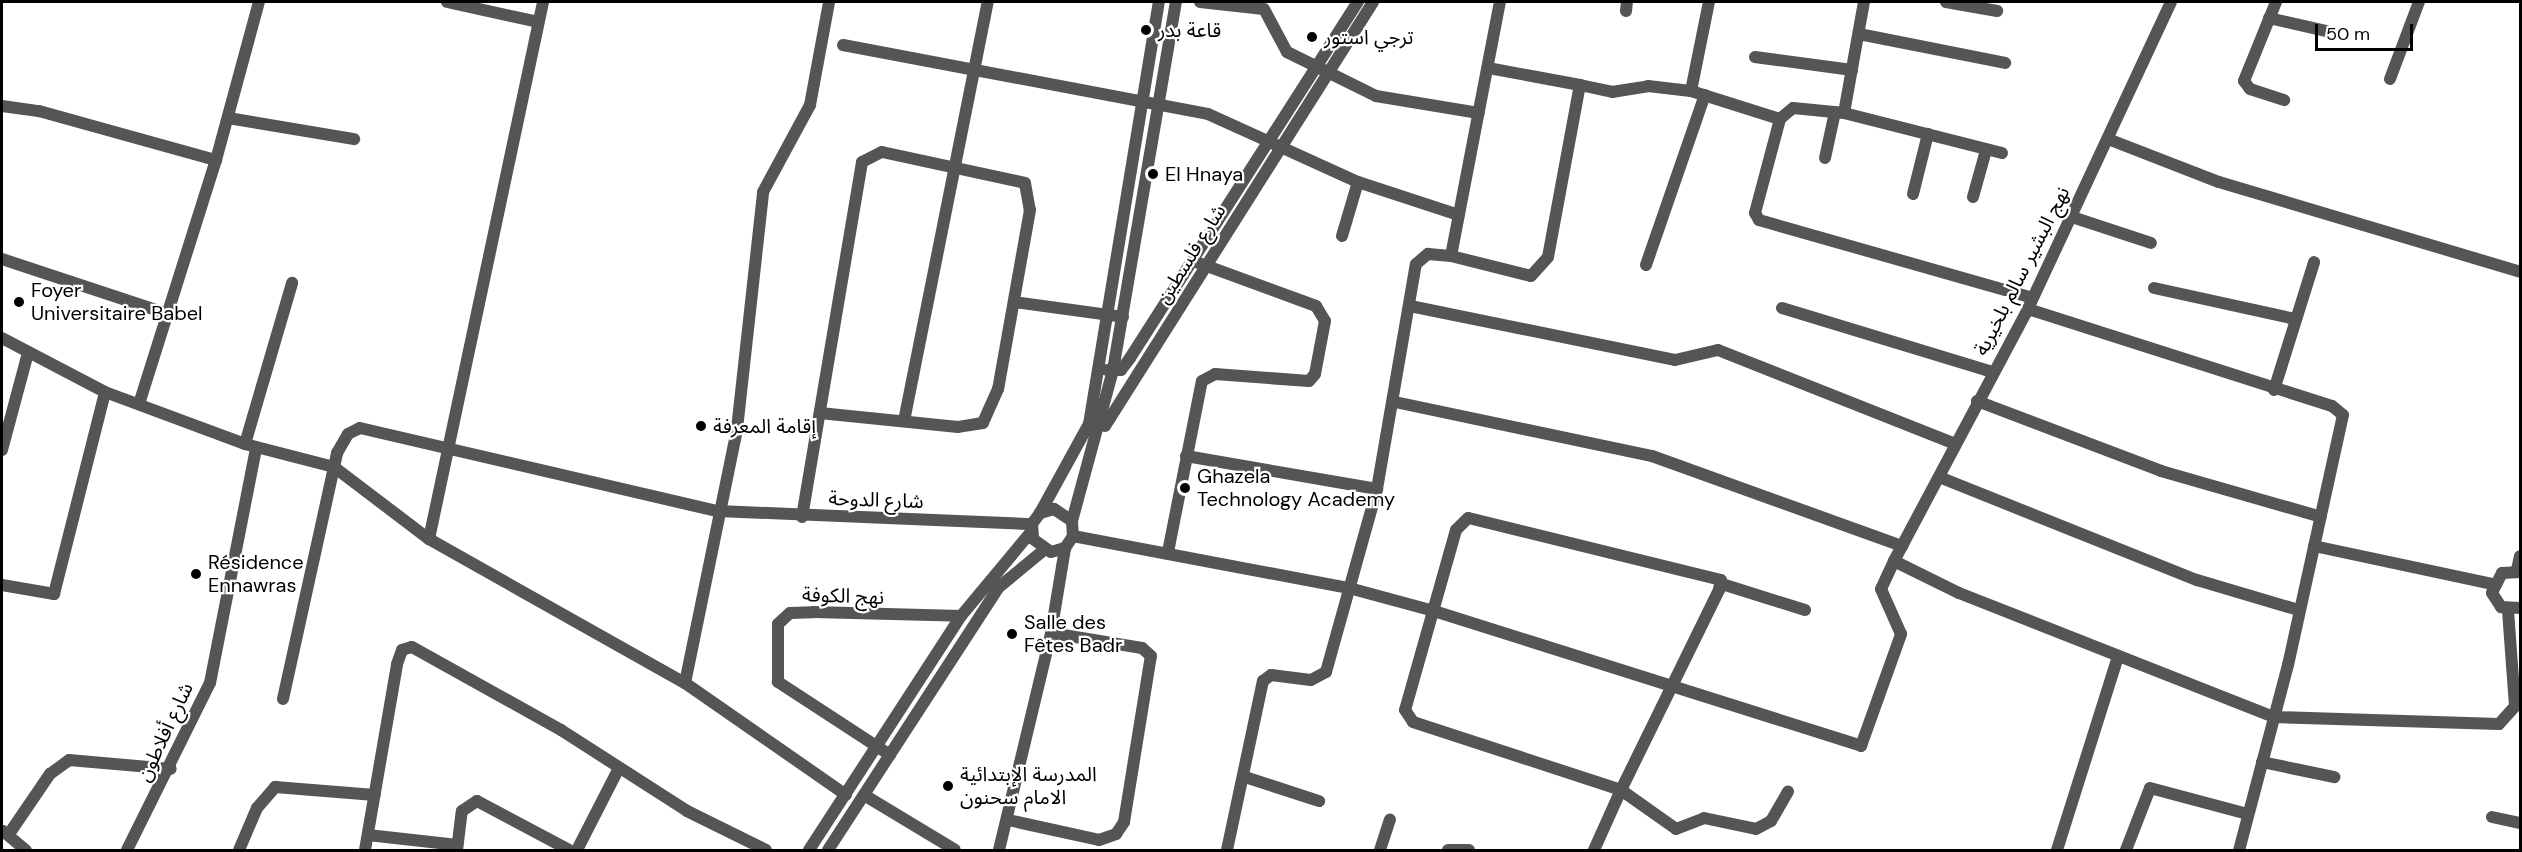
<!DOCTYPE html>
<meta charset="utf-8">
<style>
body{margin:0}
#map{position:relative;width:2522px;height:852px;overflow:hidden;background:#fff;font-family:"DM Sans","Noto Sans Arabic",sans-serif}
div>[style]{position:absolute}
.minor>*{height:12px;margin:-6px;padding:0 6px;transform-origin:6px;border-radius:6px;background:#555}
.tertiary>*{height:12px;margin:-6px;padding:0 6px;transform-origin:6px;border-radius:6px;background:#555}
.dots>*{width:16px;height:16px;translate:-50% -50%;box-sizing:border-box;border:3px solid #fff;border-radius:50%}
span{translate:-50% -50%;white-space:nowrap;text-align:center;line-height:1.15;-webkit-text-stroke:4.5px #fff;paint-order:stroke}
.poi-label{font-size:20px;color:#000}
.left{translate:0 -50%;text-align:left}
.street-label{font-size:20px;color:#000}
.frame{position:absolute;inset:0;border:3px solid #000;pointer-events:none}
.scale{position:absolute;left:2315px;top:24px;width:98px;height:27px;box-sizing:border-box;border:3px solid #000;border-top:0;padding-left:8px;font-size:18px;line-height:21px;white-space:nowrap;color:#000;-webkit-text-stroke:4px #fff;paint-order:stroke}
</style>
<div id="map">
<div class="minor">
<div style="left:447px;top:2px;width:93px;rotate:12.4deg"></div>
<div style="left:1200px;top:2px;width:64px;rotate:6.2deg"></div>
<div style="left:1264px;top:9px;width:49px;rotate:61.9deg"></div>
<div style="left:1287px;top:52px;width:99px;rotate:26.3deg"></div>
<div style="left:1376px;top:96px;width:104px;rotate:9.4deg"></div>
<div style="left:1946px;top:2px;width:52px;rotate:10deg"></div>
<div style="left:2171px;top:2px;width:339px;rotate:115deg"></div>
<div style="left:2028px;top:309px;width:285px;rotate:118deg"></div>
<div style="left:1894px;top:561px;width:72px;rotate:26.2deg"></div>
<div style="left:1959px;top:593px;width:339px;rotate:21.5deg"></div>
<div style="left:2274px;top:717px;width:225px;rotate:1.8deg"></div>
<div style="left:2499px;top:724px;width:24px;rotate:-48deg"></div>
<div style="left:2515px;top:706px;width:96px;rotate:-94.2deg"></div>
<div style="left:2276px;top:2px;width:85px;rotate:112.1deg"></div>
<div style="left:2244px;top:81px;width:10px;rotate:53deg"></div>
<div style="left:2250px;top:89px;width:36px;rotate:18deg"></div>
<div style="left:1626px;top:11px;width:9px;rotate:-84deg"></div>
<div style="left:2269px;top:18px;width:58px;rotate:12.8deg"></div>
<div style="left:1859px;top:34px;width:149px;rotate:11.2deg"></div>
<div style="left:843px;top:45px;width:371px;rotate:10.7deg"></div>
<div style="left:1208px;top:114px;width:165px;rotate:24.4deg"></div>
<div style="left:1358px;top:182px;width:106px;rotate:18.1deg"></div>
<div style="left:1755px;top:57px;width:98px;rotate:7.6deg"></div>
<div style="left:2390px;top:79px;width:82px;rotate:-69.4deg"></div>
<div style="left:1580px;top:85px;width:33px;rotate:12deg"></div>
<div style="left:1612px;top:92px;width:36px;rotate:-9deg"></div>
<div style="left:1648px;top:86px;width:43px;rotate:6.6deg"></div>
<div style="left:1691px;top:91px;width:93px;rotate:17.5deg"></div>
<div style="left:1691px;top:91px;width:91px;rotate:-78.6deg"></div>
<div style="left:2px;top:106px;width:37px;rotate:8deg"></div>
<div style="left:39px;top:111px;width:184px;rotate:15.5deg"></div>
<div style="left:1844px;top:113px;width:113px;rotate:-79.8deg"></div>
<div style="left:228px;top:118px;width:128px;rotate:9.5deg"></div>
<div style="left:2108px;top:139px;width:119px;rotate:21.2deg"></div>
<div style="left:2219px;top:182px;width:314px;rotate:16.6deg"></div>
<div style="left:2002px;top:153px;width:163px;rotate:-165.8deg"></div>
<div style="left:1844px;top:113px;width:51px;rotate:-174.4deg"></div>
<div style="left:1793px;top:108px;width:17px;rotate:140deg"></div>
<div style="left:1780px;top:119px;width:97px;rotate:104.9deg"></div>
<div style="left:1755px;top:213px;width:8px;rotate:60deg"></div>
<div style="left:1759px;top:220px;width:284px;rotate:15.9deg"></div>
<div style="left:1825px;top:158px;width:47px;rotate:-77.7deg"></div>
<div style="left:1913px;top:194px;width:62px;rotate:-76deg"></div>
<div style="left:1973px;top:197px;width:49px;rotate:-74.5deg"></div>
<div style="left:2072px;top:217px;width:83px;rotate:18.2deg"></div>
<div style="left:1342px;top:236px;width:56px;rotate:-73.5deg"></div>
<div style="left:1451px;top:256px;width:259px;rotate:-79.1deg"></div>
<div style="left:2px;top:259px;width:175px;rotate:18.3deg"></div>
<div style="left:1646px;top:265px;width:180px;rotate:-70.9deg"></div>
<div style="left:2154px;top:288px;width:144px;rotate:12.4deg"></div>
<div style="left:1014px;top:302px;width:110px;rotate:7.8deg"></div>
<div style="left:1410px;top:306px;width:270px;rotate:11.5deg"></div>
<div style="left:1675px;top:360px;width:44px;rotate:-13.1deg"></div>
<div style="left:1718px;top:350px;width:255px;rotate:21.6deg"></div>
<div style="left:1782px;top:308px;width:220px;rotate:16.9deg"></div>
<div style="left:2028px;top:309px;width:319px;rotate:17.7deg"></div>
<div style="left:2332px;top:406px;width:14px;rotate:39deg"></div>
<div style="left:2343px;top:415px;width:256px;rotate:102.4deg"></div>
<div style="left:2288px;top:665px;width:191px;rotate:104.8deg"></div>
<div style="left:2px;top:338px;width:116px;rotate:27.7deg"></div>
<div style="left:105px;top:392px;width:149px;rotate:20.4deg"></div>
<div style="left:245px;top:444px;width:92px;rotate:14.5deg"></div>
<div style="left:334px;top:467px;width:119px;rotate:37.2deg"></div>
<div style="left:429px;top:539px;width:294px;rotate:29.4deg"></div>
<div style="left:685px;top:683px;width:196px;rotate:34.8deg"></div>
<div style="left:2274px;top:390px;width:134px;rotate:-72.6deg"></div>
<div style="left:1977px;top:401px;width:197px;rotate:20.8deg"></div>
<div style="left:2161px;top:471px;width:166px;rotate:16deg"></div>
<div style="left:1395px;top:402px;width:263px;rotate:11.9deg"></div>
<div style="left:1652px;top:456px;width:266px;rotate:19.8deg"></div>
<div style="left:139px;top:404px;width:256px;rotate:-72.5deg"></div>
<div style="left:216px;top:160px;width:164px;rotate:-74.8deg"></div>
<div style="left:904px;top:421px;width:427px;rotate:-78.7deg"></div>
<div style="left:245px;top:444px;width:168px;rotate:-73.7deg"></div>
<div style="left:2px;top:450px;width:100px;rotate:-75deg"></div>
<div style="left:1186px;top:456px;width:194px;rotate:9.8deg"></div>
<div style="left:1939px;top:477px;width:278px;rotate:21.8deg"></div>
<div style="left:2197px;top:580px;width:105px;rotate:16.5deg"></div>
<div style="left:802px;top:517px;width:360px;rotate:-80.4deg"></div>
<div style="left:862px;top:162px;width:22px;rotate:-27deg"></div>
<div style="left:882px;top:152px;width:146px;rotate:12.2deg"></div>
<div style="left:1025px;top:183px;width:27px;rotate:80deg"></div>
<div style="left:1030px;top:210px;width:182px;rotate:100.1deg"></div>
<div style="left:998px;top:389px;width:37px;rotate:114deg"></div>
<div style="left:983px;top:423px;width:25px;rotate:171deg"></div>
<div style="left:958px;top:427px;width:139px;rotate:-174.2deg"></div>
<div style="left:1073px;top:536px;width:281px;rotate:10.7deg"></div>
<div style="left:1349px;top:588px;width:88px;rotate:15.1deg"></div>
<div style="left:1434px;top:611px;width:448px;rotate:17.5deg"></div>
<div style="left:1861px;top:746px;width:119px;rotate:-70.3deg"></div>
<div style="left:1901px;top:634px;width:49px;rotate:-114deg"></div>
<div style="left:1881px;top:589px;width:31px;rotate:-65deg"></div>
<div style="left:429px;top:539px;width:549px;rotate:-78.01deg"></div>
<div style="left:2314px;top:546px;width:183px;rotate:12deg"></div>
<div style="left:1168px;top:552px;width:174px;rotate:-78.8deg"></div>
<div style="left:1202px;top:381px;width:15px;rotate:-28deg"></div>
<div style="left:1215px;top:374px;width:94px;rotate:4.3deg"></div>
<div style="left:1309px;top:381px;width:9px;rotate:-49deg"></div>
<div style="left:1315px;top:374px;width:54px;rotate:-79.3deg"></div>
<div style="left:1325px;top:321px;width:17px;rotate:-121deg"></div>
<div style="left:1316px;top:306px;width:131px;rotate:-159.9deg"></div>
<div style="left:2517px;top:570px;width:14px;rotate:-78deg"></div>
<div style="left:2520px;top:572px;width:18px;rotate:177deg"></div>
<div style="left:2502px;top:573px;width:22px;rotate:117deg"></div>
<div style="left:2492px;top:593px;width:17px;rotate:57deg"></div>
<div style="left:2501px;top:607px;width:19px;rotate:3deg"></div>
<div style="left:1722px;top:584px;width:87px;rotate:17.4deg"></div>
<div style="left:2px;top:585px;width:53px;rotate:9.8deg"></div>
<div style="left:54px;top:594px;width:208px;rotate:-75.8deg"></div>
<div style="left:685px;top:683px;width:259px;rotate:-78.4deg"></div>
<div style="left:737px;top:429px;width:238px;rotate:-83.7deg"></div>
<div style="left:763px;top:192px;width:99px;rotate:-61.6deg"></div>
<div style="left:810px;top:105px;width:105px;rotate:-79.5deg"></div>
<div style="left:283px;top:699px;width:252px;rotate:-77.6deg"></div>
<div style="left:337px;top:453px;width:22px;rotate:-60deg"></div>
<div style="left:348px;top:434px;width:13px;rotate:-27deg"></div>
<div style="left:360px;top:428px;width:367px;rotate:13.1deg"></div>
<div style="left:718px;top:511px;width:314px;rotate:2.4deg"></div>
<div style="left:890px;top:755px;width:134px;rotate:-146.9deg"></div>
<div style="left:778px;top:682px;width:58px;rotate:-90deg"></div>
<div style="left:778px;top:624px;width:16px;rotate:-43deg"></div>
<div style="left:790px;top:613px;width:23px;rotate:-2deg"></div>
<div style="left:813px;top:612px;width:148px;rotate:1.5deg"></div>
<div style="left:2262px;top:762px;width:74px;rotate:11.8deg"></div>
<div style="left:1245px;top:777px;width:78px;rotate:18deg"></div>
<div style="left:864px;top:795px;width:106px;rotate:31.1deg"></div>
<div style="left:2492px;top:817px;width:29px;rotate:12deg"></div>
<div style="left:1008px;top:820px;width:93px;rotate:12.4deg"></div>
<div style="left:1099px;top:840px;width:18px;rotate:-19deg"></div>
<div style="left:1116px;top:834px;width:14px;rotate:-56deg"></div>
<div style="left:1124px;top:822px;width:168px;rotate:-80.8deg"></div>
<div style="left:1151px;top:656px;width:12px;rotate:-138deg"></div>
<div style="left:1142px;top:648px;width:92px;rotate:-170.6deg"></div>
<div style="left:3px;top:831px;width:30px;rotate:40deg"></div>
<div style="left:9px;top:834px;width:73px;rotate:-55.7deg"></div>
<div style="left:50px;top:774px;width:24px;rotate:-36deg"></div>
<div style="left:69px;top:760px;width:102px;rotate:5deg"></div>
<div style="left:368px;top:835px;width:90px;rotate:6.4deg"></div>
<div style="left:127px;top:850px;width:186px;rotate:-63.6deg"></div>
<div style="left:210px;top:683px;width:239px;rotate:-78.9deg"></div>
<div style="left:239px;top:850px;width:46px;rotate:-66.8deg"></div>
<div style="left:257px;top:808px;width:28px;rotate:-49deg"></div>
<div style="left:275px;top:787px;width:100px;rotate:4.6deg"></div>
<div style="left:365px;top:850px;width:189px;rotate:-80.2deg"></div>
<div style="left:397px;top:664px;width:15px;rotate:-70deg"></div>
<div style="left:402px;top:650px;width:10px;rotate:-17deg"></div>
<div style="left:412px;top:647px;width:171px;rotate:29.1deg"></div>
<div style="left:561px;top:730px;width:150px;rotate:32.7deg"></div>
<div style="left:687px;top:811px;width:88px;rotate:26.3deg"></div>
<div style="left:457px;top:850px;width:39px;rotate:-83deg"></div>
<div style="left:462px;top:811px;width:18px;rotate:-34deg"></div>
<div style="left:477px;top:801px;width:104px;rotate:28deg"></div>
<div style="left:577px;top:850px;width:90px;rotate:-62.9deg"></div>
<div style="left:999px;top:850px;width:223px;rotate:-76.5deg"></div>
<div style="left:1051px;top:633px;width:86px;rotate:-80.6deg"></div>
<div style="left:1227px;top:850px;width:173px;rotate:-78deg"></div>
<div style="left:1263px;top:681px;width:10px;rotate:-37deg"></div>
<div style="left:1271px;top:675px;width:40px;rotate:7.1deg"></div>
<div style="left:1311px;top:680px;width:17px;rotate:-28deg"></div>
<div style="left:1326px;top:672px;width:190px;rotate:-74.4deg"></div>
<div style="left:1377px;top:489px;width:228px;rotate:-80.2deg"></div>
<div style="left:1416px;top:264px;width:16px;rotate:-40deg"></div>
<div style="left:1428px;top:254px;width:23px;rotate:5deg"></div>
<div style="left:1451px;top:256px;width:82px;rotate:14deg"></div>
<div style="left:1531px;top:276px;width:25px;rotate:-48deg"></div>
<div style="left:1548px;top:257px;width:175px;rotate:-79.5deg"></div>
<div style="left:1580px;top:85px;width:94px;rotate:-169.5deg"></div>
<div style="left:1380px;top:850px;width:32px;rotate:-72deg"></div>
<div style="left:1448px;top:850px;width:21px"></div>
<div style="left:1594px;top:850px;width:66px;rotate:-65.8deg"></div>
<div style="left:1621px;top:790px;width:223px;rotate:-63.9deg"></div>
<div style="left:1719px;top:590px;width:10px;rotate:-79deg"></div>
<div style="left:1721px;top:580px;width:260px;rotate:-166.2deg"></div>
<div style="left:1468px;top:518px;width:17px;rotate:135deg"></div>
<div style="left:1456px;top:530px;width:187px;rotate:105.8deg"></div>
<div style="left:1405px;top:710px;width:14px;rotate:56deg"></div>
<div style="left:1413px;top:722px;width:219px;rotate:18.1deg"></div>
<div style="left:1621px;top:790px;width:67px;rotate:35.3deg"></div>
<div style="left:1676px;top:829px;width:30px;rotate:-21deg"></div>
<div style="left:1704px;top:818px;width:53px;rotate:11.9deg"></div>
<div style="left:1756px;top:829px;width:17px;rotate:-28deg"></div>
<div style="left:1771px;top:821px;width:34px;rotate:-60deg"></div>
<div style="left:2057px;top:850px;width:203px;rotate:-72.5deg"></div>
<div style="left:2126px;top:850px;width:66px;rotate:-68.8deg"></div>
<div style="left:2150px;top:788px;width:101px;rotate:14.9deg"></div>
</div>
<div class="tertiary">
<div style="left:1107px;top:370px;width:14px"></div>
<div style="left:1121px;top:370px;width:15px;rotate:-53deg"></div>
<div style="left:1130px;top:358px;width:423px;rotate:-57.4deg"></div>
<div style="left:1105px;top:426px;width:502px;rotate:-57.7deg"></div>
<div style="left:1040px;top:513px;width:102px;rotate:-61.2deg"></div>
<div style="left:1089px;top:424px;width:428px;rotate:-80.6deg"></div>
<div style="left:1072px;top:521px;width:22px;rotate:-146deg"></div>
<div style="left:1054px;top:509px;width:15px;rotate:164deg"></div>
<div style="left:1040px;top:513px;width:14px;rotate:126deg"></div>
<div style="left:1032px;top:524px;width:15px;rotate:86deg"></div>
<div style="left:1033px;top:539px;width:22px;rotate:36deg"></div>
<div style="left:1051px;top:552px;width:15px;rotate:-16deg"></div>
<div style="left:1065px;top:548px;width:14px;rotate:-56deg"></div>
<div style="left:1073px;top:536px;width:15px;rotate:-94deg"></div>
<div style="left:1072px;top:521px;width:156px;rotate:-74.8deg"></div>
<div style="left:1113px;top:370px;width:373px;rotate:-80.3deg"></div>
<div style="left:809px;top:850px;width:279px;rotate:-57deg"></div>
<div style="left:961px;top:616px;width:109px;rotate:-50.2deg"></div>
<div style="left:828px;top:850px;width:314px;rotate:-57deg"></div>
<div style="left:999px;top:587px;width:58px;rotate:-39.4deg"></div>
</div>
<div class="dots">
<div style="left:1146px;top:30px;background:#000"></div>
<div style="left:1312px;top:37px;background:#000"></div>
<div style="left:1153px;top:174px;background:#000"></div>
<div style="left:19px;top:302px;background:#000"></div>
<div style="left:701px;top:426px;background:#000"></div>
<div style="left:1185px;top:488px;background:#000"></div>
<div style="left:196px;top:574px;background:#000"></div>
<div style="left:1012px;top:634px;background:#000"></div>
<div style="left:948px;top:786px;background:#000"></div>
</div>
<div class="poi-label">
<span class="left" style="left:1158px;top:30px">قاعة بدر</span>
<span class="left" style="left:1324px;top:37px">ترجي استور</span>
<span class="left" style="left:1165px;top:174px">El Hnaya</span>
<span class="left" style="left:31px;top:302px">Foyer<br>Universitaire Babel</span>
<span class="left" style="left:713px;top:426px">إقامة المعرفة</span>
<span class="left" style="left:1197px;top:488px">Ghazela<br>Technology Academy</span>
<span class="left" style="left:208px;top:574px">Résidence<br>Ennawras</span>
<span class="left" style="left:1024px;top:634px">Salle des<br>Fêtes Badr</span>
<span class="left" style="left:960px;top:786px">المدرسة الإبتدائية<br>الامام سحنون</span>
</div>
<div class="street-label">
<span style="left:1191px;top:254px;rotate:-58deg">شارع فلسطين</span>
<span style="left:2022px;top:271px;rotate:-63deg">نهج البشير سالم بلخيرية</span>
<span style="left:876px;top:500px;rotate:2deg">شارع الدوحة</span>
<span style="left:843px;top:596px;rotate:2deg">نهج الكوفة</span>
<span style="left:165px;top:732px;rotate:-65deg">شارع أفلاطون</span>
</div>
<div class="frame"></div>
<div class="scale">50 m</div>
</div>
